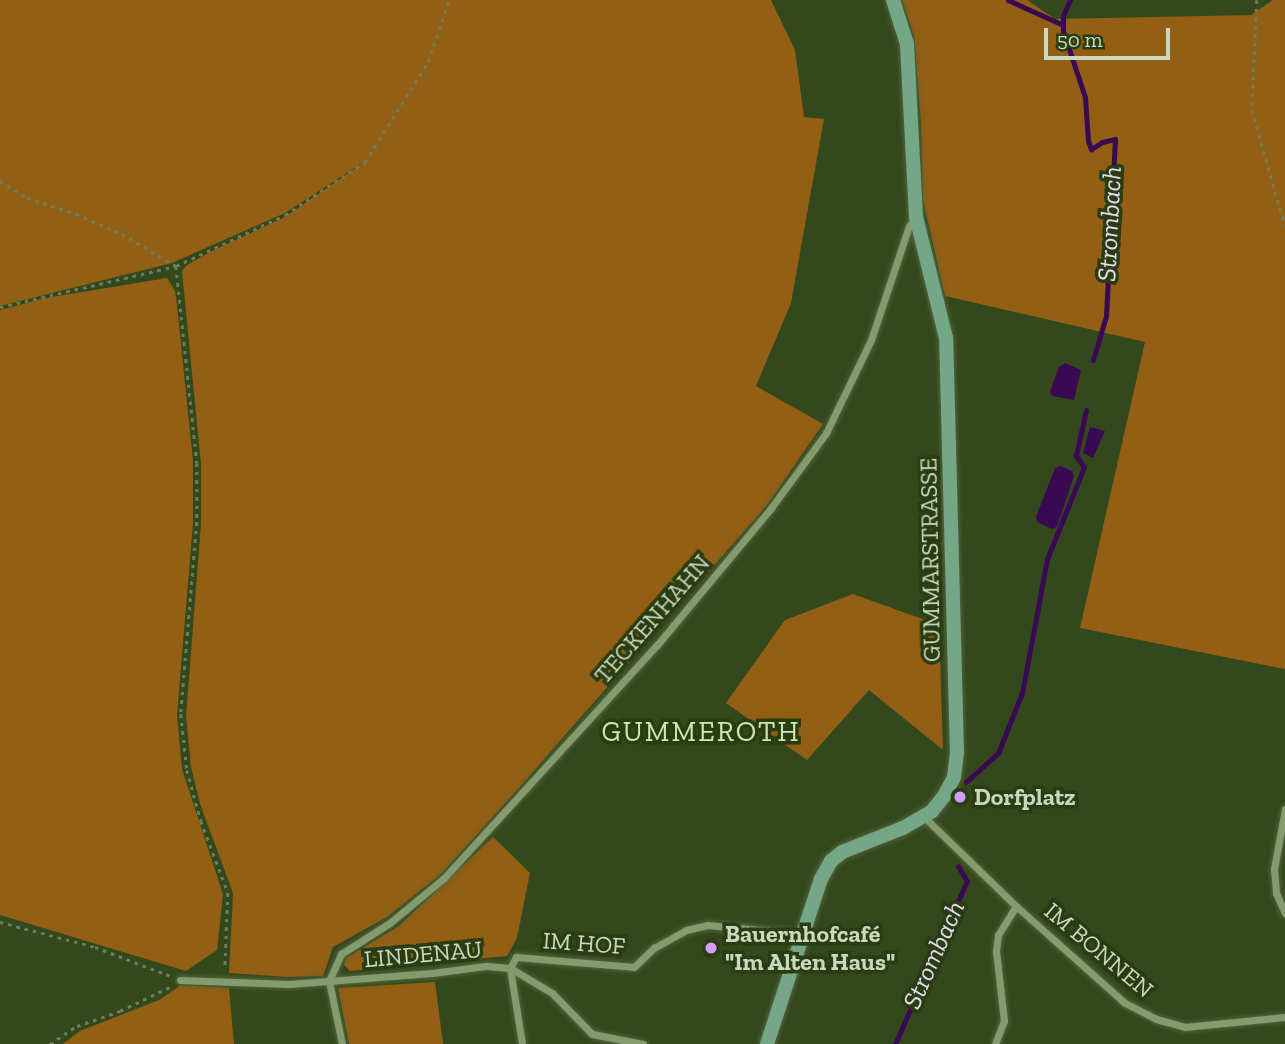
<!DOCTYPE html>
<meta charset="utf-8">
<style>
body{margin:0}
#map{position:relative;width:1285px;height:1044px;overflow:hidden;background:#34481d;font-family:"Zilla Slab",serif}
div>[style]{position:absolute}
.green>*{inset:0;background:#925f15}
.water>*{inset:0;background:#390953}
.stream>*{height:5px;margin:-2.5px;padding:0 2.5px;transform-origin:2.5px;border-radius:2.5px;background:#390953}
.path>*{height:2.5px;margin-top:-1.25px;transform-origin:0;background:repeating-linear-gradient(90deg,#6b7d59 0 3.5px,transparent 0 8.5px)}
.roads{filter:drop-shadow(0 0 2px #53643f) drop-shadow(0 0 2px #53643f)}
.street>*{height:7px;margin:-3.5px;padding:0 3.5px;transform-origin:3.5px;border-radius:3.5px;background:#849b6d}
.secondary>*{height:14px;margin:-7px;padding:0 7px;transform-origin:7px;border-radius:7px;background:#73a785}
.dots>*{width:19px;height:19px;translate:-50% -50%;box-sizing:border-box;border:4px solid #2a3d12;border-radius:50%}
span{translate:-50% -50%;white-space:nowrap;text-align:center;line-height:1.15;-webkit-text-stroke:7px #2a3d12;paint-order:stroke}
.street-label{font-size:24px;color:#cbd8c0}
.poi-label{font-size:24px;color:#cbd8c0;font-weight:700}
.left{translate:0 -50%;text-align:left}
.water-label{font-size:26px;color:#e6dbf0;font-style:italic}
.quarter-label{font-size:28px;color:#cee7b5;letter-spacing:2px}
.scale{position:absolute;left:1044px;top:28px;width:126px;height:32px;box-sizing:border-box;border:4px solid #cbd8c0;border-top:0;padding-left:9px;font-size:21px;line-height:24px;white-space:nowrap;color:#cbd8c0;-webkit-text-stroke:5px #2a3d12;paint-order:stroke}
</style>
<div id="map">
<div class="green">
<div style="clip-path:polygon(0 0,771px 0,795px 50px,804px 117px,824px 119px,791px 303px,756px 386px,823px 424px,767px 505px,517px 790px,441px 874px,387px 917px,333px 947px,323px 976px,288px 977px,229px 973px,233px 893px,200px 804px,191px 767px,186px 716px,201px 524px,201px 464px,182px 271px,187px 265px,214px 250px,285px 217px,367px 160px,285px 213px,172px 263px,0 306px)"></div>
<div style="clip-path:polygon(902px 0,1027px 0,1055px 19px,1251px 15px,1273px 0,1285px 0,1285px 669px,1080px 628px,1145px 342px,945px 296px,923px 200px,921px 122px,914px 36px)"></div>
<div style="clip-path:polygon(167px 278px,175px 291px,177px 305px,193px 461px,193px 523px,177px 715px,182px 769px,223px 894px,217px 950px,186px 971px,0 915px,0 310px,46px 298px)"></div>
<div style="clip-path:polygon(853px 594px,939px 625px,943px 750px,869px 690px,807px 760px,726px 703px,785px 620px)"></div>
<div style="clip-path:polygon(493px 837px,530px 873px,517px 938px,507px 956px,350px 971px,344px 965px,346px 958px,399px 926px)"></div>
<div style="clip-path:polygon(435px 982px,443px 1044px,349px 1044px,338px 988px)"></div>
<div style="clip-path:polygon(181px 985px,229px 988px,234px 1044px,63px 1044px,80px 1031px,159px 1000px)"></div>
</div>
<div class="water">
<div style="clip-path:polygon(1065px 363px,1081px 370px,1074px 400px,1052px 396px,1050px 392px,1059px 367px)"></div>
<div style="clip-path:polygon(1090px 427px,1105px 431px,1093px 458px,1083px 453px)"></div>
<div style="clip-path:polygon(1061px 466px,1072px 471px,1074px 476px,1057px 527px,1052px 529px,1037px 522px,1036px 517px,1055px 468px)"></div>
</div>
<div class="stream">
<div style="left:1008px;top:0;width:60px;rotate:24.4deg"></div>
<div style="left:1070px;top:0;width:17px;rotate:114deg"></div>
<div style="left:1063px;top:16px;width:15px;rotate:90deg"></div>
<div style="left:1063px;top:31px;width:70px;rotate:71.6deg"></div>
<div style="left:1085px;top:97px;width:44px;rotate:86.1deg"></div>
<div style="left:1088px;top:141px;width:9px;rotate:69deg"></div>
<div style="left:1091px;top:149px;width:13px;rotate:-32deg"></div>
<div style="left:1102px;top:142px;width:13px;rotate:-13deg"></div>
<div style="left:1115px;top:139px;width:177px;rotate:92.9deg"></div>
<div style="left:1106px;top:316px;width:46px;rotate:106.5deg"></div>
<div style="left:966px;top:782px;width:43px;rotate:-42.2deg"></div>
<div style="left:998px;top:753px;width:65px;rotate:-68.2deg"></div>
<div style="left:1022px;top:693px;width:136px;rotate:-79.4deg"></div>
<div style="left:1047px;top:559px;width:99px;rotate:-68.1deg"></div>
<div style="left:1084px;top:467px;width:14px;rotate:-126deg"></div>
<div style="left:1076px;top:456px;width:47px;rotate:-77.7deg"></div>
<div style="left:895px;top:1044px;width:178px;rotate:-66.2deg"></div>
<div style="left:967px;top:881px;width:17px;rotate:-121deg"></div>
</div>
<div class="path">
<div style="left:1257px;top:0;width:110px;rotate:92.6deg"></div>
<div style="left:1252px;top:110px;width:121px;rotate:74.1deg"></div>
<div style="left:0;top:181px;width:32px;rotate:32deg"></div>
<div style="left:27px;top:198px;width:52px;rotate:18.1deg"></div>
<div style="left:76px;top:214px;width:50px;rotate:23.5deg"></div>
<div style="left:122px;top:234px;width:63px;rotate:30.7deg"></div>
<div style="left:176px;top:266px;width:198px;rotate:83.9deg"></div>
<div style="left:197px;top:463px;width:59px;rotate:90deg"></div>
<div style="left:197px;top:522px;width:193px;rotate:94.8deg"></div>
<div style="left:181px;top:714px;width:56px;rotate:83.9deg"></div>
<div style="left:187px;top:770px;width:53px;rotate:74.6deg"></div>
<div style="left:201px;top:821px;width:77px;rotate:69.4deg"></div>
<div style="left:228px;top:893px;width:77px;rotate:92.2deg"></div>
<div style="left:0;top:307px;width:181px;rotate:-13.1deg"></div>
<div style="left:176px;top:266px;width:120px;rotate:-25.1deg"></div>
<div style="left:285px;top:215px;width:96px;rotate:-33.5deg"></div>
<div style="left:365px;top:162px;width:118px;rotate:-57.8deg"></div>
<div style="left:428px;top:62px;width:65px;rotate:-71.3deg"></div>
<div style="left:0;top:922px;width:98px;rotate:14.7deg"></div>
<div style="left:95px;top:947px;width:81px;rotate:20.9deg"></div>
<div style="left:50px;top:1044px;width:32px;rotate:-34deg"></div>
<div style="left:77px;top:1026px;width:46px;rotate:-19.2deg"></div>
<div style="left:120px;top:1011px;width:58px;rotate:-25.7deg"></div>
</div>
<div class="roads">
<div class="street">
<div style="left:1285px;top:809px;width:61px;rotate:100.4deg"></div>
<div style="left:1274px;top:869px;width:24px;rotate:85deg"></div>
<div style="left:1276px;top:893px;width:22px;rotate:66deg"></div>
<div style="left:924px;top:817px;width:128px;rotate:44.1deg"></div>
<div style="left:1016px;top:906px;width:146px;rotate:41.7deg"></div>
<div style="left:1125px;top:1003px;width:35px;rotate:27deg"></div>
<div style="left:1156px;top:1019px;width:30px;rotate:15deg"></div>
<div style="left:1185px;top:1027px;width:100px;rotate:-5.7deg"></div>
<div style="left:180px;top:980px;width:109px;rotate:2.1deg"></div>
<div style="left:289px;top:984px;width:143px;rotate:-4.4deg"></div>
<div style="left:432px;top:973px;width:54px;rotate:-7.4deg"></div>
<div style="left:486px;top:966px;width:24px;rotate:5deg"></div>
<div style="left:510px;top:968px;width:49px;rotate:30.8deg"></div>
<div style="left:552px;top:993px;width:57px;rotate:45.7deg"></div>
<div style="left:592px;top:1034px;width:52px;rotate:11.1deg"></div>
<div style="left:342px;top:1044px;width:64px;rotate:-101.7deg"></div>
<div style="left:329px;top:981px;width:30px;rotate:-66deg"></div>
<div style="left:341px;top:954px;width:59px;rotate:-32.6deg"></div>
<div style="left:391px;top:922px;width:69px;rotate:-39.7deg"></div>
<div style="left:444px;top:878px;width:316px;rotate:-47.6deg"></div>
<div style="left:657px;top:645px;width:178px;rotate:-50.2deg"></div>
<div style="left:771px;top:508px;width:93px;rotate:-53.7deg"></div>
<div style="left:826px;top:433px;width:103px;rotate:-64.2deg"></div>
<div style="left:871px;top:340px;width:120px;rotate:-71.6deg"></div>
<div style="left:909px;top:226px;width:10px;rotate:-53deg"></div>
<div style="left:522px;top:1044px;width:77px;rotate:-99deg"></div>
<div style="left:510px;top:968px;width:13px;rotate:-61deg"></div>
<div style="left:516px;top:957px;width:118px;rotate:4.8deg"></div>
<div style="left:634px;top:967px;width:28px;rotate:-44deg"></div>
<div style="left:654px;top:948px;width:37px;rotate:-29deg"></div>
<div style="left:686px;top:930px;width:22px;rotate:-13deg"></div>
<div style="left:707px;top:925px;width:95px;rotate:5.4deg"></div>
<div style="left:995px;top:1044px;width:25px;rotate:-69deg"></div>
<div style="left:1004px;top:1021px;width:70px;rotate:-96.5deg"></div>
<div style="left:996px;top:951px;width:16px;rotate:-83deg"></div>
<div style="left:998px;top:935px;width:34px;rotate:-58deg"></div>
</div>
<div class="secondary">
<div style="left:767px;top:1044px;width:174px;rotate:-71.9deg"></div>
<div style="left:821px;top:879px;width:21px;rotate:-61deg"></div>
<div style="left:831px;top:861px;width:14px;rotate:-39deg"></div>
<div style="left:842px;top:852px;width:66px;rotate:-21.5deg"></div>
<div style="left:903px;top:828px;width:34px;rotate:-30deg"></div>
<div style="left:932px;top:811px;width:19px;rotate:-51deg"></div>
<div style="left:944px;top:796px;width:21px;rotate:-62deg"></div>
<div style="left:954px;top:777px;width:24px;rotate:-83deg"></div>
<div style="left:957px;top:753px;width:415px;rotate:-91.5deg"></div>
<div style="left:946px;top:338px;width:125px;rotate:-103.9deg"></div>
<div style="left:916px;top:217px;width:173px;rotate:-93deg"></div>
<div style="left:907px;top:44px;width:46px;rotate:-107.7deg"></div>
</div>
</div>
<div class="dots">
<div style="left:960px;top:797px;background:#d39cfc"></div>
<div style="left:711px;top:948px;background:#d39cfc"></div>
</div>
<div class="street-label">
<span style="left:930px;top:560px;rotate:-91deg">GUMMARSTRASSE</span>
<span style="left:652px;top:619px;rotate:-49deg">TECKENHAHN</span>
<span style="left:584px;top:943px;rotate:4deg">IM HOF</span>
<span style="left:1099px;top:950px;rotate:40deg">IM BONNEN</span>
<span style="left:423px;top:954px;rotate:-5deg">LINDENAU</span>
</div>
<div class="poi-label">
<span class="left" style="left:974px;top:797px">Dorfplatz</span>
<span class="left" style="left:725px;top:948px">Bauernhofcafé<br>"Im Alten Haus"</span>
</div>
<div class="water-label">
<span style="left:1110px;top:224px;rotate:-87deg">Strombach</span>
<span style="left:934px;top:955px;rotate:-66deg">Strombach</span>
</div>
<div class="quarter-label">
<span style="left:701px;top:732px">GUMMEROTH</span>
</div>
<div class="scale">50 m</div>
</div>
